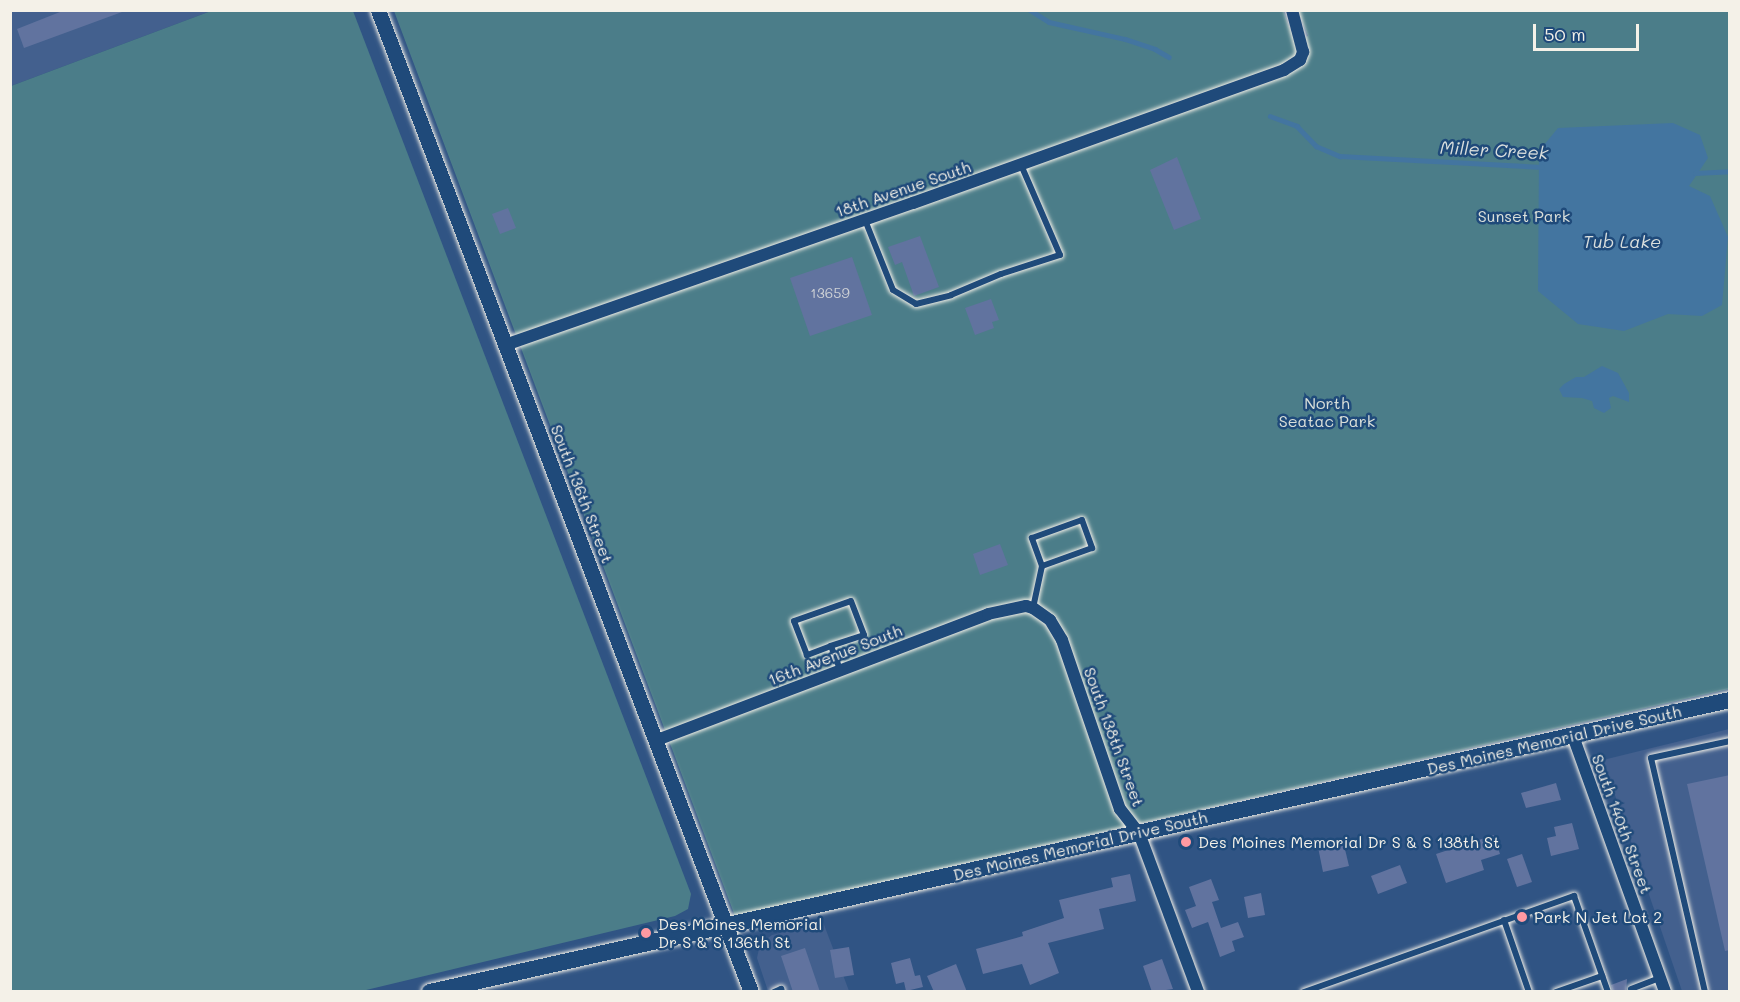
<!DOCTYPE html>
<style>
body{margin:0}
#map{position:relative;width:1740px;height:1002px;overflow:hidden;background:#305484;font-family:Mali,sans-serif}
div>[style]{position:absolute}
.built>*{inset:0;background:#43608e}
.green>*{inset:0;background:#4b7d89}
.water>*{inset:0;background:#4375a0}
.stream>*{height:4.5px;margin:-2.25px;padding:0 2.25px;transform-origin:2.25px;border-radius:2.25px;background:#4375a0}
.building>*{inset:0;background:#61739f}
.roads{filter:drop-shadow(0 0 2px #f4f1e8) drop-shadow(0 0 2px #f4f1e8)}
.service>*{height:6px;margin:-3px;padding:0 3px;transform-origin:3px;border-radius:3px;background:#1f4a7a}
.minor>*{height:12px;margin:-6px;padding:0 6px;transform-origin:6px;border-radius:6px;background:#1f4a7a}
.tertiary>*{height:15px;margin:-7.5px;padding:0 7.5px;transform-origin:7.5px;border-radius:7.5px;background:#1f4a7a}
.secondary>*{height:16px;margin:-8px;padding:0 8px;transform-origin:8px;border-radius:8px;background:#1f4a7a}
.dots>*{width:16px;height:16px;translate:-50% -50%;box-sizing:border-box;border:3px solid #1f4a7a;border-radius:50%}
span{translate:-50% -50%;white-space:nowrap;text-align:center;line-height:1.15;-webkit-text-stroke:5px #1f4a7a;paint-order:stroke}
.number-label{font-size:14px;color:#cfd2d6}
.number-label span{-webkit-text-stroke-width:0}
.street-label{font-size:16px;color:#f4f1e8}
.park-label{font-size:16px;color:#dbe0da}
.poi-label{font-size:16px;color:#f4f1e8}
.left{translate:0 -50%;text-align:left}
.water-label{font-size:18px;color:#d9dedd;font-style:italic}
.frame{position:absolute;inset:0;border:12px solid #f4f1e8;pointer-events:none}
.scale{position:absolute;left:1533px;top:24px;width:106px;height:27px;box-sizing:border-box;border:3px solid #f4f1e8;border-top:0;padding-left:8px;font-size:18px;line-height:21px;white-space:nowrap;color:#f4f1e8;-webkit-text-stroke:4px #1f4a7a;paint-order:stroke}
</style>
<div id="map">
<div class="built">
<div style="clip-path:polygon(11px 11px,211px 11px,11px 86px)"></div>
<div style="clip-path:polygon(1729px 729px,1729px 991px,1682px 991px,1603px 760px)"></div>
<div style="clip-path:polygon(823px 922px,849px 991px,768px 991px,757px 958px,760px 944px,772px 935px)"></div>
</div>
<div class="green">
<div style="clip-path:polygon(1283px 10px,1291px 32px,1303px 38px,1308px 36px,1298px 11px,1729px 11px,1729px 689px,735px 916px,394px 11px)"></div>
<div style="clip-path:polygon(211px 11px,353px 11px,691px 894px,688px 909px,675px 916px,362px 991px,11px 991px,11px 86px)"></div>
</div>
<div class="water">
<div style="clip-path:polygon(1673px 123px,1700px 135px,1708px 158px,1689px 186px,1710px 196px,1728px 237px,1722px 305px,1702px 316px,1668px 314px,1624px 331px,1578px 324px,1538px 291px,1539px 151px,1558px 128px)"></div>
<div style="clip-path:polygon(1602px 366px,1618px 373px,1629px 393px,1629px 402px,1613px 396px,1609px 398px,1611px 408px,1604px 413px,1594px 408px,1592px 401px,1582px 398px,1563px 397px,1559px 389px,1564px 384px,1576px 377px,1584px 377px)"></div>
</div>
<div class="stream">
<div style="left:1030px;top:10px;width:22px;rotate:32deg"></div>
<div style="left:1049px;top:22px;width:78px;rotate:12.6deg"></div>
<div style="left:1125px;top:39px;width:32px;rotate:18deg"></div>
<div style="left:1155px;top:49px;width:16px;rotate:30deg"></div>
<div style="left:1270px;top:116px;width:29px;rotate:20deg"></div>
<div style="left:1297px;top:126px;width:28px;rotate:46deg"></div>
<div style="left:1316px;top:146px;width:26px;rotate:23deg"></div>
<div style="left:1340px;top:156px;width:202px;rotate:3.1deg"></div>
<div style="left:1695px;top:173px;width:35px;rotate:-3deg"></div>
</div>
<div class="building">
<div style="clip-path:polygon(65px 10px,122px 10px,122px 12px,24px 48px,17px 29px)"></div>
<div style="clip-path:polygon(1177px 157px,1201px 219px,1174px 230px,1150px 170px)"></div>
<div style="clip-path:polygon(508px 208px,516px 228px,500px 234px,492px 214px)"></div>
<div style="clip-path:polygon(920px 236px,939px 287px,914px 296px,902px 262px,895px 265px,888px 247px)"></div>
<div style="clip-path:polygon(852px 257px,872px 315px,810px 336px,790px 278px)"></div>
<div style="clip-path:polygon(991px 299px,999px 320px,992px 322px,994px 328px,975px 335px,965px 308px)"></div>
<div style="clip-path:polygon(1000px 544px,1008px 565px,980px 575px,973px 554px)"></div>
<div style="clip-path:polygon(1730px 775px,1730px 950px,1725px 951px,1687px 784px)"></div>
<div style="clip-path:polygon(1556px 783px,1561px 800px,1526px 808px,1521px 793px)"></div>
<div style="clip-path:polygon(1572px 823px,1579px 849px,1551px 856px,1547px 838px,1556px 836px,1554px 827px)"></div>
<div style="clip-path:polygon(1494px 835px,1500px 854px,1481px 860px,1484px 870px,1446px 883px,1436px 854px)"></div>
<div style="clip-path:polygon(1343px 841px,1349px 866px,1323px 872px,1318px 847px)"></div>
<div style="clip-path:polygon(1522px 854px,1532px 882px,1517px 887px,1507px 859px)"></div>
<div style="clip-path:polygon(1400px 865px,1407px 883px,1378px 894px,1371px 876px)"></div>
<div style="clip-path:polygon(1130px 874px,1136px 901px,1099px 909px,1104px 929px,1048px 943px,1059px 973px,1030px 985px,1022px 964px,983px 974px,976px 949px,1023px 936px,1022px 932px,1064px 918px,1059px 900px,1113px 887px,1111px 878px)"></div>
<div style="clip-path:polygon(1211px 879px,1219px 900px,1212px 902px,1221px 928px,1238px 922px,1244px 937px,1232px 941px,1235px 951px,1220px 957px,1208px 922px,1192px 928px,1185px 910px,1196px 906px,1189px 887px)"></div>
<div style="clip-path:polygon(1261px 893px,1265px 915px,1248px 918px,1244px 897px)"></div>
<div style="clip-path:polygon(849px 947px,854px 975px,835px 978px,830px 950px)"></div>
<div style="clip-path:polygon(805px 948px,820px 992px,793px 992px,781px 956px)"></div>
<div style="clip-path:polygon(910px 958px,915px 976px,920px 975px,923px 987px,906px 991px,904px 982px,896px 984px,891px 963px)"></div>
<div style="clip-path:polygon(1162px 959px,1173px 989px,1152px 992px,1143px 966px)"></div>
<div style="clip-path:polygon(956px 964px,967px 992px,934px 992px,927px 976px)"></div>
<div style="clip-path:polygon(1627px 979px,1626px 992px,1613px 992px,1611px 985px)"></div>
</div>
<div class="roads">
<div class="service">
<div style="left:865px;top:220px;width:75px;rotate:68.2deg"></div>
<div style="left:893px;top:290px;width:27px;rotate:31deg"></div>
<div style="left:916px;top:304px;width:36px;rotate:-14deg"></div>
<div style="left:951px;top:295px;width:54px;rotate:-22.8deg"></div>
<div style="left:1001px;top:274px;width:62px;rotate:-17.9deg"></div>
<div style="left:1060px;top:255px;width:98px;rotate:-113.4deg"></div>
<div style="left:1033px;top:608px;width:43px;rotate:-77.9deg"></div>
<div style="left:1042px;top:566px;width:30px;rotate:-110deg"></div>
<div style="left:1032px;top:538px;width:53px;rotate:-19.8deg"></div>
<div style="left:1082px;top:520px;width:30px;rotate:70deg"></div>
<div style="left:1092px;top:548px;width:53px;rotate:160.2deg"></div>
<div style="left:831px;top:646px;width:26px;rotate:159deg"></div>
<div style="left:807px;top:655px;width:36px;rotate:-111deg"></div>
<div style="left:794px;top:621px;width:60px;rotate:-19.3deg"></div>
<div style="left:851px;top:601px;width:36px;rotate:69deg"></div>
<div style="left:864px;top:635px;width:35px;rotate:162deg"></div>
<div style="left:831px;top:646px;width:26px;rotate:69deg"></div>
<div style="left:1504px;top:920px;width:76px;rotate:70.9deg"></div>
<div style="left:1631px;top:989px;width:30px;rotate:-21deg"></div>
<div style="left:774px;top:992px;width:8px;rotate:-23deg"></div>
<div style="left:781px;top:989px;width:3px;rotate:72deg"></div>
<div style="left:1304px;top:992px;width:287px;rotate:-19.6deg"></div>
<div style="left:1574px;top:896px;width:102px;rotate:70.5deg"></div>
<div style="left:1556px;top:992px;width:49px;rotate:-19.2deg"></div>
<div style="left:1705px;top:992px;width:240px;rotate:-103deg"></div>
<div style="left:1651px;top:758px;width:81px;rotate:-12.1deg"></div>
</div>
<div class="minor">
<div style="left:505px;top:345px;width:432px;rotate:-19.2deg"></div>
<div style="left:913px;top:203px;width:394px;rotate:-19.7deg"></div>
<div style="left:1284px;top:70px;width:19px;rotate:-32deg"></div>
<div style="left:1300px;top:60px;width:9px;rotate:-69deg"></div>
<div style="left:1303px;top:52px;width:43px;rotate:-104.7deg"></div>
<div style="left:1573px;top:736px;width:272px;rotate:70.2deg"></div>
<div style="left:657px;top:740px;width:354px;rotate:-20.8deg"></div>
<div style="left:988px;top:614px;width:39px;rotate:-12deg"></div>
<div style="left:1026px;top:606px;width:7px;rotate:16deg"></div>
<div style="left:1033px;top:608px;width:21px;rotate:35deg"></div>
<div style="left:1050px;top:620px;width:23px;rotate:59deg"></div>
<div style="left:1062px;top:640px;width:179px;rotate:71.1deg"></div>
<div style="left:1120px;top:809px;width:31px;rotate:52deg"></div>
<div style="left:1139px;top:833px;width:170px;rotate:69.6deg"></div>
</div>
<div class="tertiary">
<div style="left:378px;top:10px;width:1050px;rotate:69.2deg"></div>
</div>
<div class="secondary">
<div style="left:430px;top:992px;width:1332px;rotate:-12.66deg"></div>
</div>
</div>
<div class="dots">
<div style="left:1186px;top:842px;background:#ff9aa2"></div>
<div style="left:1522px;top:917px;background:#ff9aa2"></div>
<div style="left:646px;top:933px;background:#ff9aa2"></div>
</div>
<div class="number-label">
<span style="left:830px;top:293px">13659</span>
</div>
<div class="street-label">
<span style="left:903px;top:189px;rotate:-19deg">18th Avenue South</span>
<span style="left:582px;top:494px;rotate:69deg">South 136th Street</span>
<span style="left:835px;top:655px;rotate:-21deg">16th Avenue South</span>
<span style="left:1114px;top:737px;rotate:70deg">South 138th Street</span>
<span style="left:1554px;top:740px;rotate:-13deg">Des Moines Memorial Drive South</span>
<span style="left:1622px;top:824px;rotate:70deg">South 140th Street</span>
<span style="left:1080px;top:846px;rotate:-13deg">Des Moines Memorial Drive South</span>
</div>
<div class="park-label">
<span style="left:1524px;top:216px">Sunset Park</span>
<span style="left:1327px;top:412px">North<br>Seatac Park</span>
</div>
<div class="poi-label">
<span class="left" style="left:1198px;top:842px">Des Moines Memorial Dr S &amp; S 138th St</span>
<span class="left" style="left:1534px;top:917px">Park N Jet Lot 2</span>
<span class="left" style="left:658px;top:933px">Des Moines Memorial<br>Dr S &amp; S 136th St</span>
</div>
<div class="water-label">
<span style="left:1494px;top:150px;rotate:3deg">Miller Creek</span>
<span style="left:1622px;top:241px">Tub Lake</span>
</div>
<div class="frame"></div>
<div class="scale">50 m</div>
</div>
